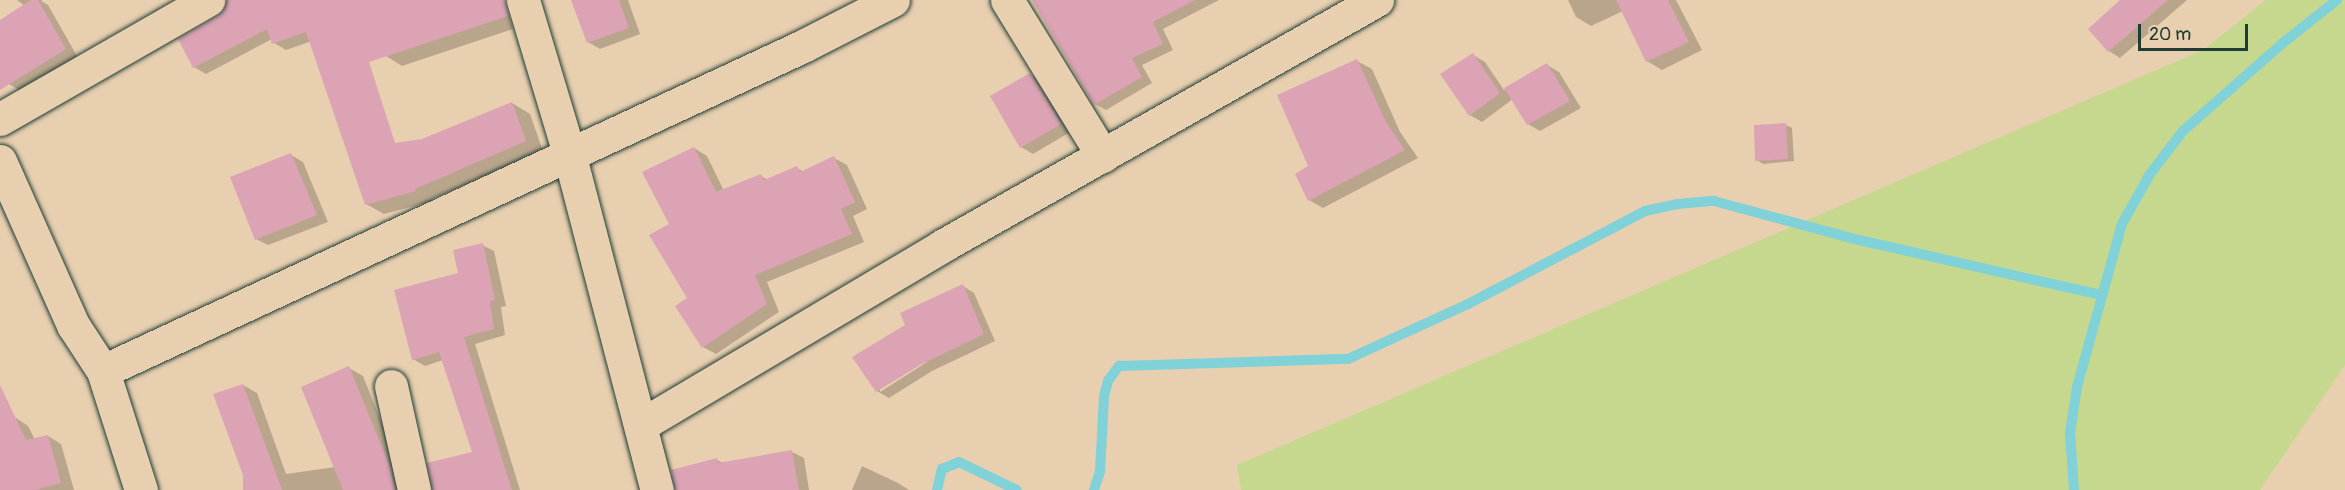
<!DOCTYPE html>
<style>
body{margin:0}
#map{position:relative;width:2345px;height:490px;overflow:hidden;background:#e8cfb0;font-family:Pangolin,sans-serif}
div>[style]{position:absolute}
.green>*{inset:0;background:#c6d88d}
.shadow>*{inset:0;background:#0003}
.stream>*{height:10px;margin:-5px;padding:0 5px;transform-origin:5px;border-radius:5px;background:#80d1d8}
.building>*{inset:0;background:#dba3b4}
.roads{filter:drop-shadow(0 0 2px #1f3d34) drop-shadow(0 0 2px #1f3d34)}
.minor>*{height:33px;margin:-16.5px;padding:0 16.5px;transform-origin:16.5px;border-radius:16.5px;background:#e8cfb0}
.tertiary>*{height:33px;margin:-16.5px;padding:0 16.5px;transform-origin:16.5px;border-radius:16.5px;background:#e8cfb0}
span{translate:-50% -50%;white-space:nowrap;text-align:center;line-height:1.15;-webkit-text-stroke:4.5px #e8cfb0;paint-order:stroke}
.scale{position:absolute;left:2138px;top:24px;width:110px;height:27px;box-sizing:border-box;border:3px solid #1f3d34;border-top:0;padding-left:8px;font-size:18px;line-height:21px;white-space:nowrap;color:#1f3d34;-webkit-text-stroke:4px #e8cfb0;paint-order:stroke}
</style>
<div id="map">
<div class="green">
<div style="clip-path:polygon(2266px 0,2345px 0,2345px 365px,2260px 490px,1241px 490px,1237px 465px,2203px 50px)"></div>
</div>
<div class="shadow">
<div style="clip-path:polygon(17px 0,43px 0,41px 1px,48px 5px,77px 56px,21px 91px,9px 84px,0 70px,0 21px,25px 6px)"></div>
<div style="clip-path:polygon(230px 0,329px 0,341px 31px,286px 50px,274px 43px,272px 39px,206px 74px,194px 67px)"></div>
<div style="clip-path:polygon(374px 0,504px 0,513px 29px,402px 66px,386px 56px)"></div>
<div style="clip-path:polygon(586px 0,628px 0,640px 34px,600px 49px,588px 42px)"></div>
<div style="clip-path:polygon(1034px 0,1219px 0,1163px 29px,1173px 50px,1142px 65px,1152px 83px,1106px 110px,1095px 104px)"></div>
<div style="clip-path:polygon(1568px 0,1676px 0,1702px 50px,1662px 70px,1647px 61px,1623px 11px,1591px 26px,1576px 17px)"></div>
<div style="clip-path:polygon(2122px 0,2187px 0,2120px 58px,2109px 51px)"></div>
<div style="clip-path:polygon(1473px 55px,1485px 62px,1504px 90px,1547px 65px,1559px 72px,1581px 108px,1540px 131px,1528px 124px,1513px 99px,1482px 122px,1470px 115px)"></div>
<div style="clip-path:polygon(1357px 61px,1372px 69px,1400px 132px,1418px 158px,1323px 208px,1309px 200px,1310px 167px)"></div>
<div style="clip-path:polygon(1030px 75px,1042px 81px,1072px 131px,1033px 154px,1021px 147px)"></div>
<div style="clip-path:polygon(512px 103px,530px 114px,543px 151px,431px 199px,433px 201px,384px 214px,366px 204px,391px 153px)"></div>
<div style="clip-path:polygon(1786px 125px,1792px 128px,1794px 161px,1763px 164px,1757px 160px)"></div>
<div style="clip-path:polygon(694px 148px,707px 156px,724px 191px,761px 176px,768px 180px,797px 168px,804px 172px,834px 158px,847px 165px,867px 209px,853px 216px,864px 242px,767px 282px,779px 312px,716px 354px,703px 347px,671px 225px)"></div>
<div style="clip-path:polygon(291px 155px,303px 162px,328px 222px,268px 245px,256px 239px)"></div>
<div style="clip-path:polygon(482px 245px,494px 251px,506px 306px,501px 307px,505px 335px,475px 344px,520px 490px,433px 490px,474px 453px,443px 360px,425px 366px,413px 359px,459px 274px)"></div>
<div style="clip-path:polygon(evenodd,963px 286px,974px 293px,995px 341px,932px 371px,889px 398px,877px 391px,907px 325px,963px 286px,925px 360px,927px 362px,880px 392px,880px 388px,925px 360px)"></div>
<div style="clip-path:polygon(349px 368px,363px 376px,403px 476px,406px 490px,244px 490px,243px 385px,257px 393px,286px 474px,335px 467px)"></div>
<div style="clip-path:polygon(0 407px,28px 426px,35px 440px,48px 436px,61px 444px,74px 490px,0 490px)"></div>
<div style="clip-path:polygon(792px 452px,804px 458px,809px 490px,679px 490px,717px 460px,723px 463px)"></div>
<div style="clip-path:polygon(862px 466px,898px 483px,909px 490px,852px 490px)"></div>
</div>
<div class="stream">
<div style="left:937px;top:490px;width:22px;rotate:-77deg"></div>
<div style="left:942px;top:469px;width:18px;rotate:-22deg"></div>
<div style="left:959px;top:462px;width:64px;rotate:25.8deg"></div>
<div style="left:1094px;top:490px;width:20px;rotate:-72deg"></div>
<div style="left:1100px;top:471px;width:75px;rotate:-86.9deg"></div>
<div style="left:1104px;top:396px;width:16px;rotate:-75deg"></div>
<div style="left:1108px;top:381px;width:19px;rotate:-54deg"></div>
<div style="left:1119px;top:366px;width:229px;rotate:-1.8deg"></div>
<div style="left:1348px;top:359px;width:132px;rotate:-24.6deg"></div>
<div style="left:1468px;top:304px;width:200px;rotate:-27.7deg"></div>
<div style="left:1645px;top:211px;width:33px;rotate:-12deg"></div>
<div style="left:1677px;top:204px;width:37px;rotate:-5deg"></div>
<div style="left:1714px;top:201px;width:150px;rotate:15.1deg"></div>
<div style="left:1859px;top:240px;width:248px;rotate:12.8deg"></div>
<div style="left:2074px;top:490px;width:57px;rotate:-94deg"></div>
<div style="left:2070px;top:433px;width:47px;rotate:-81.3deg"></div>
<div style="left:2077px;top:387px;width:169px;rotate:-74.6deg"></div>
<div style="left:2122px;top:224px;width:57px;rotate:-60.8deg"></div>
<div style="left:2150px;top:174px;width:54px;rotate:-52.5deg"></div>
<div style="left:2183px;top:131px;width:135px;rotate:-41.4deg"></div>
<div style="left:2284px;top:42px;width:68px;rotate:-38.4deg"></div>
</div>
<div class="building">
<div style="clip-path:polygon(31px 0,38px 0,66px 49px,0 90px,0 20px)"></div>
<div style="clip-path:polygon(227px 0,505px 0,508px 16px,369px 62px,395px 143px,422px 139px,512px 102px,526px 141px,415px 189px,416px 191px,365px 205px,306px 32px,272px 44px,267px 29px,193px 68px,178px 39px,218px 16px,224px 9px)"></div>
<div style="clip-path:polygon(571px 0,619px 0,629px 28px,587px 43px)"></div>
<div style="clip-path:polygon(1032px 0,1195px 0,1153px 22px,1163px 44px,1132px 58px,1142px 77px,1094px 105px)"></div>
<div style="clip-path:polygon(1616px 0,1668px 0,1689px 42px,1646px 62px)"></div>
<div style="clip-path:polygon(2120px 0,2168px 0,2108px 52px,2088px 29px)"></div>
<div style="clip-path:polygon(1473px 53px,1500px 93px,1469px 116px,1440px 74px)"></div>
<div style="clip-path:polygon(1357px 59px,1386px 122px,1405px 150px,1308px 201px,1295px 174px,1308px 166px,1277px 95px)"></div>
<div style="clip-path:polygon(1547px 63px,1570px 101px,1527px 125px,1504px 88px)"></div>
<div style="clip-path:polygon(1030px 73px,1061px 124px,1020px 148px,990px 96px)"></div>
<div style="clip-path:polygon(1786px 123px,1788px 159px,1755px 161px,1754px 125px)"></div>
<div style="clip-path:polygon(694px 147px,716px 192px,761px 174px,764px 180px,797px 166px,800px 172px,834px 156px,855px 202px,841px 209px,852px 234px,755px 275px,767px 304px,702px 348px,675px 306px,687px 298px,649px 235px,669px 224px,642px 172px)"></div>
<div style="clip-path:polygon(291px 153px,317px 215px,255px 240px,230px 177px)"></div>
<div style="clip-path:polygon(483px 243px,495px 300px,490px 301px,494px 329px,464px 337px,512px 490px,432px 490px,427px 463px,472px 452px,439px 352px,412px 360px,394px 290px,458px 273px,453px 250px)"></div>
<div style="clip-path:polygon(963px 284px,984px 334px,920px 365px,876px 392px,852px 357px,905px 325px,900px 313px)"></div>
<div style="clip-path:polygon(349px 366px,390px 467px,395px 490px,343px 490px,301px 387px)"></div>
<div style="clip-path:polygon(243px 384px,257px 422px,282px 490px,243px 490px,243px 475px,213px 394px)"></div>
<div style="clip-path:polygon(0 385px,26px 440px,48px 435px,61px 483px,35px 490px,0 490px)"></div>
<div style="clip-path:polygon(792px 450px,799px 490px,675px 490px,671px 470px,717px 458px,718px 463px)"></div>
</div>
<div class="roads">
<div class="minor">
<div style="left:523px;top:0;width:160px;rotate:73.3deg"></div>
<div style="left:569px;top:153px;width:348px;rotate:75.4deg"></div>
<div style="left:1007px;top:0;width:183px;rotate:58.4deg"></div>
<div style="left:0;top:119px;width:240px;rotate:-29.8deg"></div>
<div style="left:103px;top:371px;width:772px;rotate:-24.9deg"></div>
<div style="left:803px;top:46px;width:101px;rotate:-27.1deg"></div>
<div style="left:391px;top:386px;width:107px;rotate:77.5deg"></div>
<div style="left:641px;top:425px;width:350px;rotate:-30.7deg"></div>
<div style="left:942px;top:246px;width:500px;rotate:-29.5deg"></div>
</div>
<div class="tertiary">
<div style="left:0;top:161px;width:180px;rotate:66deg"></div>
<div style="left:73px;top:325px;width:55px;rotate:56.9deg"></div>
<div style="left:103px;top:371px;width:125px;rotate:72.3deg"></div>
</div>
</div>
<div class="scale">20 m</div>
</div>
